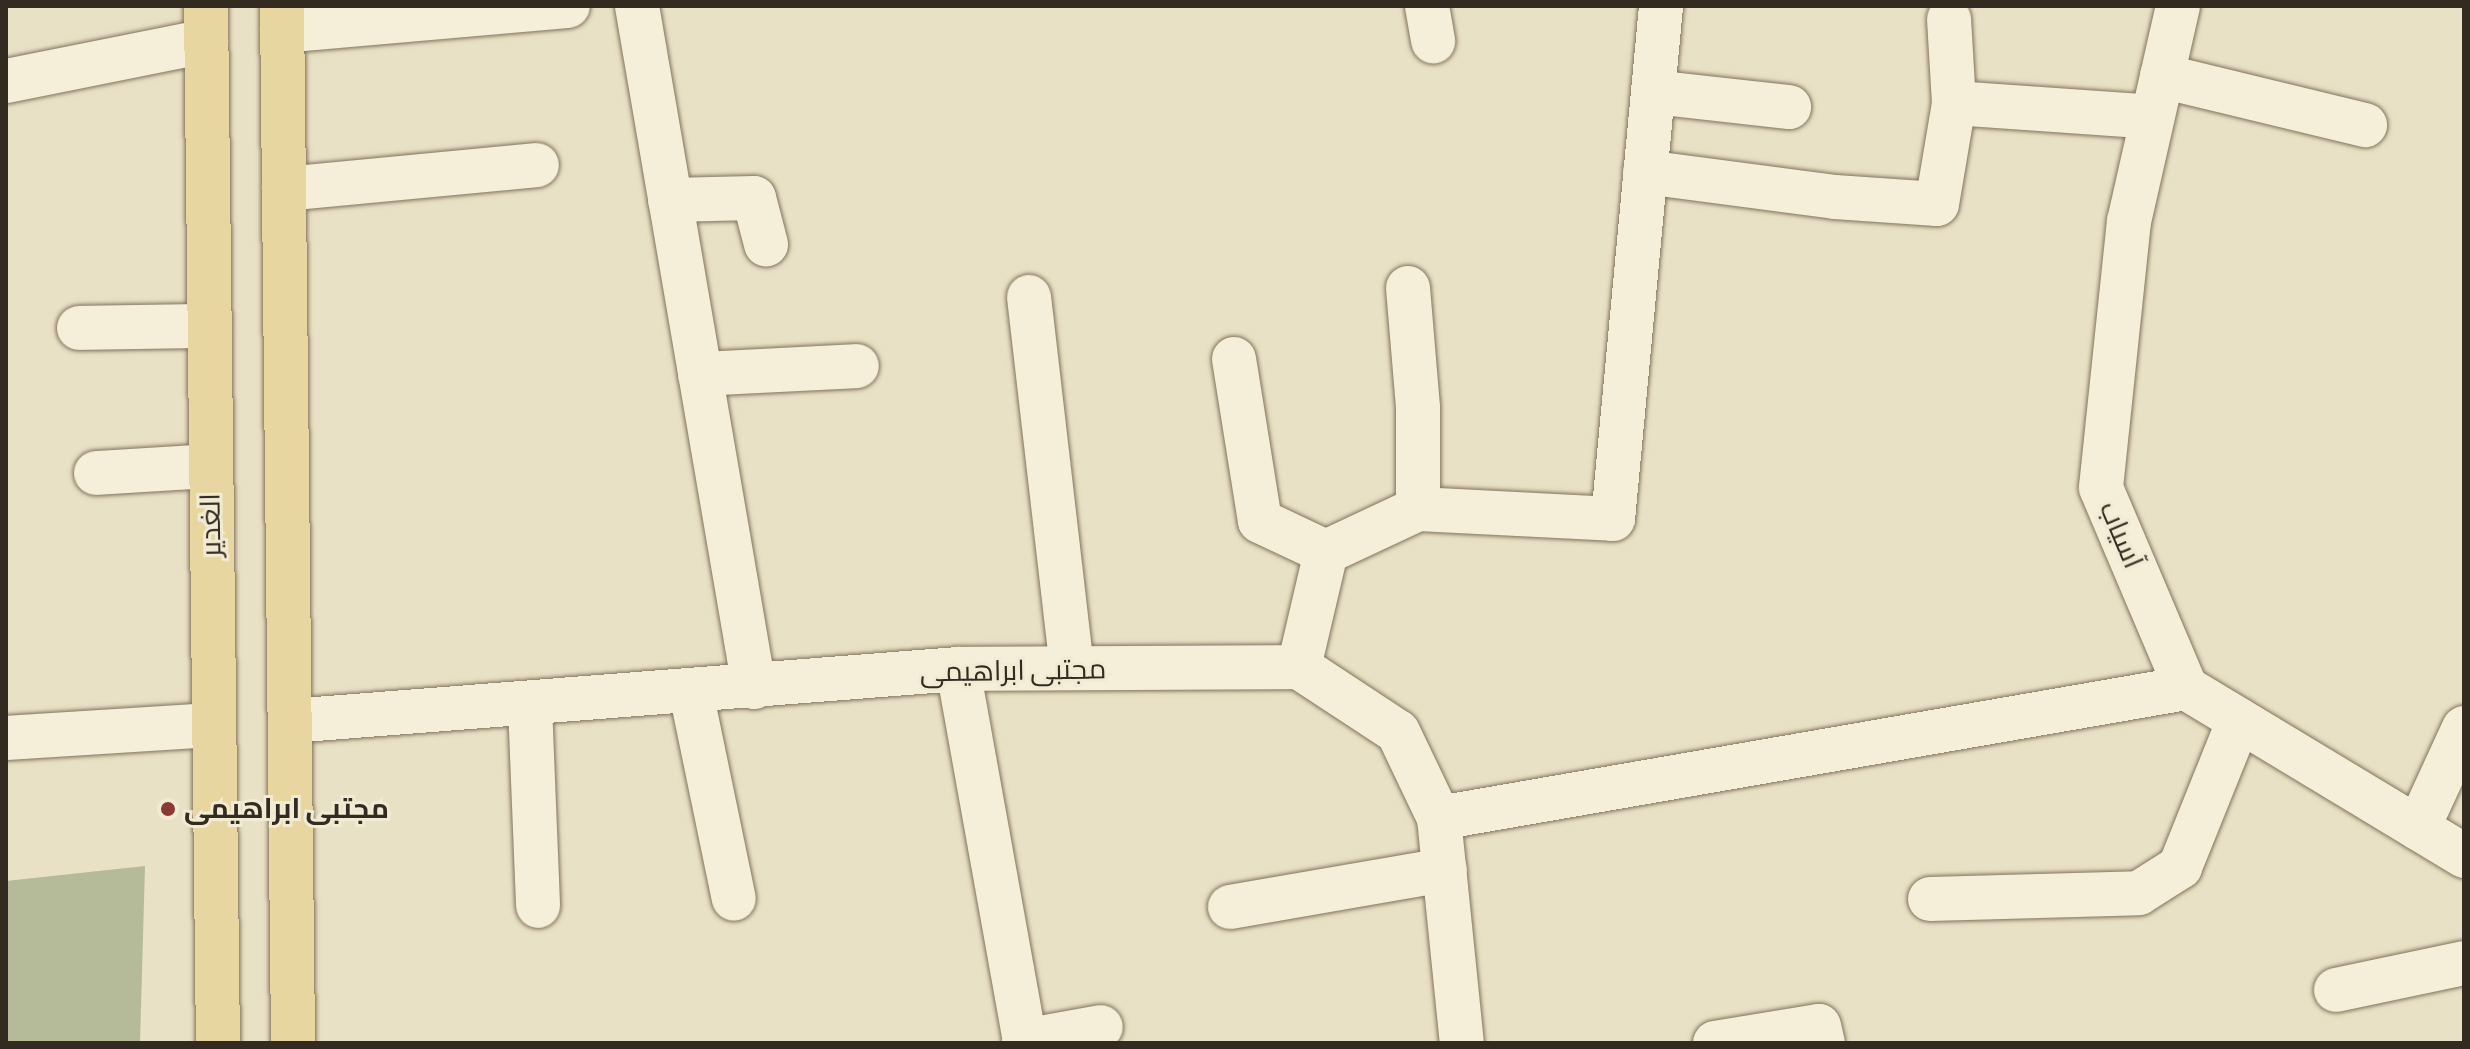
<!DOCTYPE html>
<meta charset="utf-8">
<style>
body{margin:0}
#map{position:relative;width:2470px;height:1049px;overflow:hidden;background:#e9e1c5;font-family:"Crimson Pro",Cairo,serif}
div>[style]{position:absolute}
.cemetery>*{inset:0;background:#b5bb99}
.roads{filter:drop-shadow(0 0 2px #82735d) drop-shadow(0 0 2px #82735d)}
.minor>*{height:44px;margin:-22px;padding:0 22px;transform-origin:22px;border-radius:22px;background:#f5eed8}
.major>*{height:44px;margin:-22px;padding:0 22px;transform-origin:22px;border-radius:22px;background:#e8d6a1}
.dots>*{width:22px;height:22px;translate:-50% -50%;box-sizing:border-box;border:4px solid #f1ebd4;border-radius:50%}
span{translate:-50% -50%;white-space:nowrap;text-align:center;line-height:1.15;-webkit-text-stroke:6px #f1ebd4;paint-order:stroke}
.street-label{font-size:28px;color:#342b20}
.poi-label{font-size:28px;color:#342b20;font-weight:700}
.left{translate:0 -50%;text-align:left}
.frame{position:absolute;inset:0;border:8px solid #342b20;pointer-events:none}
</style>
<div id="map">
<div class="cemetery">
<div style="clip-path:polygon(145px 866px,140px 1043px,6px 1043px,6px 881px)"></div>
</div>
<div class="roads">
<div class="minor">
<div style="left:637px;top:6px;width:691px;rotate:80.25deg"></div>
<div style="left:1427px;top:6px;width:36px;rotate:80deg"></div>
<div style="left:2178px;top:6px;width:221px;rotate:102.8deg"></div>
<div style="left:2129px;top:221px;width:268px;rotate:96deg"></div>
<div style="left:2101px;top:488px;width:217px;rotate:67deg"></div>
<div style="left:2186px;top:688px;width:325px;rotate:31.1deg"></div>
<div style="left:1949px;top:19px;width:84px;rotate:86.6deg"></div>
<div style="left:1954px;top:103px;width:198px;rotate:4deg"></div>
<div style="left:282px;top:31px;width:287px;rotate:-5deg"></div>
<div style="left:2162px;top:76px;width:209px;rotate:13.6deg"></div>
<div style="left:6px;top:81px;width:204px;rotate:-11.3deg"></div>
<div style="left:1653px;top:92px;width:137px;rotate:6.3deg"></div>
<div style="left:1645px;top:172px;width:192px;rotate:7.5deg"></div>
<div style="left:1835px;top:197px;width:102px;rotate:3.9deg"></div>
<div style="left:1937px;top:204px;width:102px;rotate:-80.4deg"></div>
<div style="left:284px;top:189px;width:254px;rotate:-5.4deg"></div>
<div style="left:670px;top:200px;width:84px;rotate:-1.4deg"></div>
<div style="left:754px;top:198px;width:48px;rotate:75.4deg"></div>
<div style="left:1408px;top:288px;width:120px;rotate:85.2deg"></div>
<div style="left:1418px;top:408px;width:101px;rotate:90deg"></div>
<div style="left:1029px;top:297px;width:373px;rotate:83.4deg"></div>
<div style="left:79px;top:328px;width:131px;rotate:-0.9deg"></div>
<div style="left:1234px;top:359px;width:164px;rotate:80.9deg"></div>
<div style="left:1260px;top:521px;width:73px;rotate:25.2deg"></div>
<div style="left:700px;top:374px;width:157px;rotate:-2.9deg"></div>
<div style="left:96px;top:473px;width:115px;rotate:-3.5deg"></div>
<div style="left:1299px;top:667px;width:118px;rotate:-76.8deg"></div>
<div style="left:1326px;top:552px;width:102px;rotate:-25.1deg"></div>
<div style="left:1418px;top:509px;width:195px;rotate:2.9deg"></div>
<div style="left:1613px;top:519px;width:515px;rotate:-84.65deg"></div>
<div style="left:958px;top:669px;width:380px;rotate:79.8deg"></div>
<div style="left:691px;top:692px;width:211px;rotate:78.3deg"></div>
<div style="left:530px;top:705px;width:201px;rotate:87.7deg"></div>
<div style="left:290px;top:721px;width:670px;rotate:-4.45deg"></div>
<div style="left:958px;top:669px;width:341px;rotate:-0.3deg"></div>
<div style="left:1299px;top:667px;width:118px;rotate:33.3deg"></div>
<div style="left:1398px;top:732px;width:95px;rotate:64.5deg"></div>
<div style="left:1439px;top:818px;width:226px;rotate:84.2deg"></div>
<div style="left:6px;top:738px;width:208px;rotate:-3.6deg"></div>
<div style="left:1439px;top:818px;width:758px;rotate:-9.87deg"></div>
<div style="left:2418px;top:828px;width:110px;rotate:-65.3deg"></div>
<div style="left:1930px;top:899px;width:209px;rotate:-1.6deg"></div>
<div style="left:2139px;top:893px;width:49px;rotate:-32.4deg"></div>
<div style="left:2180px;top:867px;width:158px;rotate:-68.1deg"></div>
<div style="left:1230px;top:907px;width:218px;rotate:-9.8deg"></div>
<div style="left:2336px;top:990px;width:131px;rotate:-11.9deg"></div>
<div style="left:1024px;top:1041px;width:78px;rotate:-10.3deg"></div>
<div style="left:1715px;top:1043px;width:105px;rotate:-9.3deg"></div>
<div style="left:1819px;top:1026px;width:17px;rotate:77deg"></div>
</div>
<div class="major">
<div style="left:206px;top:6px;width:1037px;rotate:89.34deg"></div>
<div style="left:282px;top:6px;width:1037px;rotate:89.39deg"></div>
</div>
</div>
<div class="dots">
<div style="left:168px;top:809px;background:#8a3934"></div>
</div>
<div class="street-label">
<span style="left:211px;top:525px;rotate:-91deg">الغدیر</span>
<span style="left:2121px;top:535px;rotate:67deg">آسیاب</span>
<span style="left:1013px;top:671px;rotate:-1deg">مجتبی ابراهیمی</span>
</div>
<div class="poi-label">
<span class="left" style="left:184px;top:809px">مجتبی ابراهیمی</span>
</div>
<div class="frame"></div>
</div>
